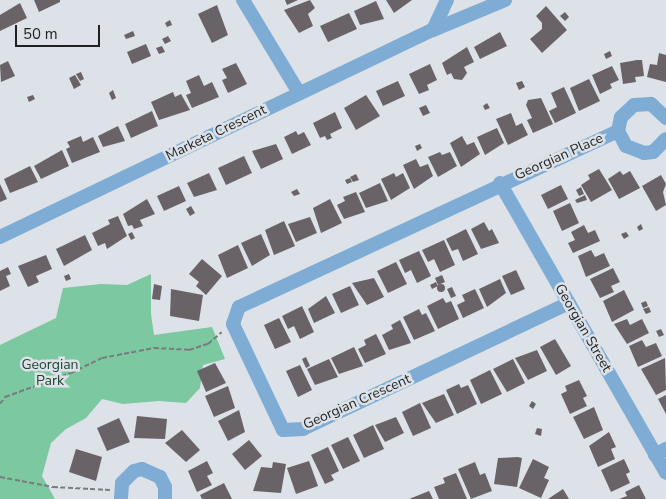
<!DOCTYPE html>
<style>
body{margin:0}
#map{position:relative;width:666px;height:499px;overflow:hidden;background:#dce2e7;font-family:"Nunito Sans",sans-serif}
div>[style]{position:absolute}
.green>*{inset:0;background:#7cc8a0}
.building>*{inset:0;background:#696367}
.round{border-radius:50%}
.path>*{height:2px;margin-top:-1px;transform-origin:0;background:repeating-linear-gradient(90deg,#787c7f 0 5px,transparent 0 7.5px)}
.minor>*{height:14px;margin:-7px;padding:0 7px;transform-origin:7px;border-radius:7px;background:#7facd5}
span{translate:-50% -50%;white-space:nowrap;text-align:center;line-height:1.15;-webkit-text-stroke:5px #dce2e7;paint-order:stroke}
.street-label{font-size:14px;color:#1e2022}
.park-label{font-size:14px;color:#1e4532}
.scale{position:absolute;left:15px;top:25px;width:85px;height:22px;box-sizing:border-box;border:2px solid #1e2022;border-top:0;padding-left:6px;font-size:15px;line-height:18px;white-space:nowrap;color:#1e2022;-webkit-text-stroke:4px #dce2e7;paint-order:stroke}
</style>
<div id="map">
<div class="green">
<div style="clip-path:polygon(151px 274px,151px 314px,154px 335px,212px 327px,225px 359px,203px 365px,200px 388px,186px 403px,159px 401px,123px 404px,102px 399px,86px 418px,66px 429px,51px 443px,42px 476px,55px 499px,0 499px,0 345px,56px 318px,63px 288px,101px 284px,127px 285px)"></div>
</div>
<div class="building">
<div style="clip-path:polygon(34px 0,60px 0,60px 2px,39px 12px)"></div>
<div style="clip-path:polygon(285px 0,298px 0,287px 5px)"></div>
<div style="clip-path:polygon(310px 0,315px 8px,308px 14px,313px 26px,299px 33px,284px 10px)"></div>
<div style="clip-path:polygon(386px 0,412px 0,394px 13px)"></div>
<div style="clip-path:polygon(376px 1px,384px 19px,360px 25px,354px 11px)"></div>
<div style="clip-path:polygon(20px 3px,27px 18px,0 31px,0 15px)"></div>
<div style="clip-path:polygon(217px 5px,228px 35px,212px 43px,198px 14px)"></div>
<div style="clip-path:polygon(546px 6px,567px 30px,542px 53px,530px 39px,542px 29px,542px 23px,536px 16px)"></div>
<div style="clip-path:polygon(565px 12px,569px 17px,565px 21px,560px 16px)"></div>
<div style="clip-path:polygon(349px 13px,357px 29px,328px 42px,320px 26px)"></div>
<div style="clip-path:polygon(170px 20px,172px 25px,167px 27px,165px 23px)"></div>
<div style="clip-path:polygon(133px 31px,135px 36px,126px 39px,124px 35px)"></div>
<div style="clip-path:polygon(500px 32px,507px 46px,480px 59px,474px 47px)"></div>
<div style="clip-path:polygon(168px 36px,171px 41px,165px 44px,162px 39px)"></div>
<div style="clip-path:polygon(146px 44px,151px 56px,132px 64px,127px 52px)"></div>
<div style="clip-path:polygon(162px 46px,165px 52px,159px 54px,156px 48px)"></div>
<div style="clip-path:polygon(467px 47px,474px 62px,464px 67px,467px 73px,462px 80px,454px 79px,451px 73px,447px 75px,442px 63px)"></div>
<div style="clip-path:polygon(610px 51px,612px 56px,606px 59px,604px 54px)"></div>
<div style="clip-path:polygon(659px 53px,666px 55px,666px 82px,647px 77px,650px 64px,657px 65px)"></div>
<div style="clip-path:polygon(637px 60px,642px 60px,644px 76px,635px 77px,636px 82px,623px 84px,620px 63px)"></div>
<div style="clip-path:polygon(8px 61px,15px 76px,1px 82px,0 65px)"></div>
<div style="clip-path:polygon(236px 63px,247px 84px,228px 93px,222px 80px,227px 78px,222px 69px)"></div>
<div style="clip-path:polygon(430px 64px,437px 80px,427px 85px,429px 90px,419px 94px,409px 74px)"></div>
<div style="clip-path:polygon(612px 66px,619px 80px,610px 84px,612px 88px,600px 94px,592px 75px)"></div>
<div style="clip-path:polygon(81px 72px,84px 79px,80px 81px,76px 74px)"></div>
<div style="clip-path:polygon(75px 75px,81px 85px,74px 89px,69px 78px)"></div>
<div style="clip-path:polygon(199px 75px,204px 86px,212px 82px,219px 97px,192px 108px,186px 95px,191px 93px,186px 81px)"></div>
<div style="clip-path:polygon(589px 79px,600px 101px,579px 111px,570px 88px)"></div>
<div style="clip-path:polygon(398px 81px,405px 96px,383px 106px,376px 91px)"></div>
<div style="clip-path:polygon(522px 81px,525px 87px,519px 90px,516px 83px)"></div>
<div style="clip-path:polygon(564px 87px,576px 113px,555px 123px,549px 111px,557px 107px,551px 93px)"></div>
<div style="clip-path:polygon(113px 90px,116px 98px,112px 100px,109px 93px)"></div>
<div style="clip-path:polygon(173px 92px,175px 97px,181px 94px,190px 110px,159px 120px,151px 102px)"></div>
<div style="clip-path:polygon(33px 95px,35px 99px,29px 102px,27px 97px)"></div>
<div style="clip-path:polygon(366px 95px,380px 116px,356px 130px,344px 108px)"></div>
<div style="clip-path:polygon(541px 98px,553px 124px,533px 133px,527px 120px,532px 118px,526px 105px,528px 100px)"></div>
<div style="clip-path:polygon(487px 103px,490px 108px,485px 110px,483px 106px)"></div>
<div style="clip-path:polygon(426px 105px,430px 113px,423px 116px,419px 108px)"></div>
<div style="clip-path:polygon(152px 111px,158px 126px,131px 138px,125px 124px)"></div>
<div style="clip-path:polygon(335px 112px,342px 128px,330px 134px,332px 138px,327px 140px,325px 136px,320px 138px,313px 123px)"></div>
<div style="clip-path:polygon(511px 113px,516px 126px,522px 123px,528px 135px,508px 145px,496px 119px)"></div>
<div style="clip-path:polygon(118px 126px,125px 141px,103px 147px,98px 136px)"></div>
<div style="clip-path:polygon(497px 128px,504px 143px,485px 155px,477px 137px)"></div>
<div style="clip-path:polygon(296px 131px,298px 135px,304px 132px,311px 145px,292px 154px,284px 137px)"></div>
<div style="clip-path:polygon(81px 136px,83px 142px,93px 137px,100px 152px,72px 163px,66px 149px,70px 147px,67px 142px)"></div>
<div style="clip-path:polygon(462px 136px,467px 145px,474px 142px,480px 154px,461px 167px,450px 143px)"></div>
<div style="clip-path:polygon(276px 144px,283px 159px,261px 169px,252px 151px)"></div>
<div style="clip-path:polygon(420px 144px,422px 148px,417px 151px,415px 146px)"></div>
<div style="clip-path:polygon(62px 150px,69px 166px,41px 179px,34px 166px)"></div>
<div style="clip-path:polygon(440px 152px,442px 155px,450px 152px,457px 166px,438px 177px,428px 157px)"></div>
<div style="clip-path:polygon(244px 156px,252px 173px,226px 185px,218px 168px)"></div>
<div style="clip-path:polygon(416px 159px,420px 167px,428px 164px,433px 176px,414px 189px,403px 165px)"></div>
<div style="clip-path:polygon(30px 166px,38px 182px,10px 193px,4px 179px)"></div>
<div style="clip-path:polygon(599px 169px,612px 190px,591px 202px,581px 185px,590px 179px,588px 175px)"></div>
<div style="clip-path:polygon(620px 171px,623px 175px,630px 171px,640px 188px,619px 199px,608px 179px)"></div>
<div style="clip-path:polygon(209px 173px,217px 190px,194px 197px,187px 183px)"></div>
<div style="clip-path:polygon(394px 173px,396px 177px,403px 173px,410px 188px,391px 200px,381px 179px)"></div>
<div style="clip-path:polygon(356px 174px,359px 180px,353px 182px,350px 177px)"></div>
<div style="clip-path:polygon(661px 175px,666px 184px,663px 192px,666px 205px,656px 211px,642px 186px)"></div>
<div style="clip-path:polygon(350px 178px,352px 182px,347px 184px,345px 180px)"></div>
<div style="clip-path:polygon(380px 183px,388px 201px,366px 208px,359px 193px)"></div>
<div style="clip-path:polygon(0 184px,7px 199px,0 202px)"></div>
<div style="clip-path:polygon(561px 185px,568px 199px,548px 209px,541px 195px)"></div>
<div style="clip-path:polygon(179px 186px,186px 201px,164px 211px,157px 196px)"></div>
<div style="clip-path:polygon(581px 187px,584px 194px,579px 196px,576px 190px)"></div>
<div style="clip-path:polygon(297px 189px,300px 194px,294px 196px,291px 192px)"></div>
<div style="clip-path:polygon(356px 192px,365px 212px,344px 219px,337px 205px,345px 201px,343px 197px)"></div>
<div style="clip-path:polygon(585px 195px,587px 200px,577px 203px,575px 200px)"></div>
<div style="clip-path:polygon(147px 199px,155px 214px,140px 220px,143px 226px,134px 229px,132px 225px,128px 226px,123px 214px)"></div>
<div style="clip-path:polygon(330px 199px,342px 223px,321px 233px,313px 208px)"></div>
<div style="clip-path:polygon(570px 203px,579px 223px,562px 231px,553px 211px)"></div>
<div style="clip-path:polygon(191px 206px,195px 213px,190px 216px,186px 209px)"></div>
<div style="clip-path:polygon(118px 216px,127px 236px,107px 249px,105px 243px,98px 246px,92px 233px,110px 224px,108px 220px)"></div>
<div style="clip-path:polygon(310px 217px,317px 233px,296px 242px,288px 224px)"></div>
<div style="clip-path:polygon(284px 221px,295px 246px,274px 255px,265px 230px)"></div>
<div style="clip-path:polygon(484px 222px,489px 231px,492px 229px,499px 243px,481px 249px,471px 229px)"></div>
<div style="clip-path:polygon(641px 224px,643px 229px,639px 231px,637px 227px)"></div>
<div style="clip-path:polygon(584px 225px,588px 233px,595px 230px,600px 241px,573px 253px,568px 243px,575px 240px,571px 232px)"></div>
<div style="clip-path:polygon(466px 229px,478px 254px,463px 261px,458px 249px,452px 251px,446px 239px)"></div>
<div style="clip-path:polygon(132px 232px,135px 238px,131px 240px,128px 234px)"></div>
<div style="clip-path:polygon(626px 232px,629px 236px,624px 239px,621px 234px)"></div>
<div style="clip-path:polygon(261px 234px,270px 255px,252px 266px,241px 243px)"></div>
<div style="clip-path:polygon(85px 235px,92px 250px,64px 266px,56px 249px)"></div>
<div style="clip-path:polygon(444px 240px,455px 265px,440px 272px,434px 259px,428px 262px,422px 250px)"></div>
<div style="clip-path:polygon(238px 245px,248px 268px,227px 278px,218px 255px)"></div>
<div style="clip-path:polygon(591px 250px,595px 257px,604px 253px,610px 266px,586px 277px,578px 256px)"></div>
<div style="clip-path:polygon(419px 251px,431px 276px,417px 283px,411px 270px,405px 273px,399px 260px)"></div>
<div style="clip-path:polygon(46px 255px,52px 269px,36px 276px,39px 282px,28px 287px,18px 266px)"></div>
<div style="clip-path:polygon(202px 259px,222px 276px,206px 295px,196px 286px,199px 282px,189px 274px)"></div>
<div style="clip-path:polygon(396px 262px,407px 284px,388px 293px,377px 271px)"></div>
<div style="clip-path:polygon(8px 267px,11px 274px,6px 276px,10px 286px,0 291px,0 271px)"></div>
<div style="clip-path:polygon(613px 268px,620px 282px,611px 286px,614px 292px,600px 298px,590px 279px)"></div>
<div style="clip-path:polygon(516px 270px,525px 289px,511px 295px,502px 276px)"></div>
<div style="clip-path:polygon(69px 274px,71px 279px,66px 281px,64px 276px)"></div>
<div style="clip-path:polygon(442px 275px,445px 282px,438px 285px,435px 278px)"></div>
<div style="clip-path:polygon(374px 278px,384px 297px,367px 305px,352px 283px)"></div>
<div style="clip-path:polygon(500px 279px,506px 293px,487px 307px,479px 289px)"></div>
<div style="clip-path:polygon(436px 282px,438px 286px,432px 289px,430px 285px)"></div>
<div style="clip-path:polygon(154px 284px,162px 286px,160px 300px,152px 299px)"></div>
<div class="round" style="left:437px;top:284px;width:8px;height:8px"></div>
<div style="clip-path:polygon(350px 286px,359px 305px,341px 313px,332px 294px)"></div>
<div style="clip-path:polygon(452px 287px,456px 296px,451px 298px,447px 289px)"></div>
<div style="clip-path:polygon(171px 289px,203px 295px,199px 321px,170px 316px)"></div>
<div style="clip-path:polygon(475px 289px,484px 308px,463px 318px,457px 305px,465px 301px,462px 295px)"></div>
<div style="clip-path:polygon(624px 290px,634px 310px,612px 322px,603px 301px)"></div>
<div style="clip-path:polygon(326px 296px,335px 313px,314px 323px,308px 309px)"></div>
<div style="clip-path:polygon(443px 298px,446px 303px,451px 301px,459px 319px,438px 329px,427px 306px)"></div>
<div style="clip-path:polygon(646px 301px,648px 306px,643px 308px,641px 303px)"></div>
<div style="clip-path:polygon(302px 306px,314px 332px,300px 339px,294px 326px,288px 329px,282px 316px)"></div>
<div style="clip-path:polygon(649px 307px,651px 312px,646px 314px,643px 309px)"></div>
<div style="clip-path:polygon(419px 309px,422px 315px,426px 313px,435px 331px,414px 340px,403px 317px)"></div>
<div style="clip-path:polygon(279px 318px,291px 342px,275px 349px,264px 325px)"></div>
<div style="clip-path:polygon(627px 319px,630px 325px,642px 319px,649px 333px,627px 344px,614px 324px)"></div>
<div style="clip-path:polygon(400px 320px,411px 343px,389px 350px,382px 335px,393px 329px,391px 325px)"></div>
<div style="clip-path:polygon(661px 329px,664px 335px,659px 337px,656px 331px)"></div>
<div style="clip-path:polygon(376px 334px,386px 354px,365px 363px,358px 349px,366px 345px,364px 340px)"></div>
<div style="clip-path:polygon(555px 339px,571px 366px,556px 375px,540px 347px)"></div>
<div style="clip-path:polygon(642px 340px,646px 347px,656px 343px,662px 356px,638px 367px,629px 346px)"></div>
<div style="clip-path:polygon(354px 347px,363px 366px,339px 374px,331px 358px)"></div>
<div style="clip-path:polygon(537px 350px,547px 371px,528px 380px,515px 358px)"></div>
<div style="clip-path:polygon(306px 357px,310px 366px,306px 368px,302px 359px)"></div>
<div style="clip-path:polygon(665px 358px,666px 390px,656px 395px,641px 369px)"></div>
<div style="clip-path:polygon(329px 359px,338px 377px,315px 385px,307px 369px)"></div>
<div style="clip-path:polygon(513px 359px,525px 383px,507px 392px,493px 369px)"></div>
<div style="clip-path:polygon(215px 363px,226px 383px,206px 392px,197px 371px)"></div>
<div style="clip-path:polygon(300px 365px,312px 390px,298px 397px,286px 371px)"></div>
<div style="clip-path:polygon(490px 370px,502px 394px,481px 404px,470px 380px)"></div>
<div style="clip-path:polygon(579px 380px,587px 396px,583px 398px,587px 406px,570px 414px,561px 394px,567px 391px,565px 386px)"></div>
<div style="clip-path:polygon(459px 384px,461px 388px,468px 385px,477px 404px,457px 414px,446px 390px)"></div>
<div style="clip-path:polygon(228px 386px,235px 408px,214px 417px,205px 396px)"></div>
<div style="clip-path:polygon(444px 394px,454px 415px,436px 423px,422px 403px)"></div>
<div style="clip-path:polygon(666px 395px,666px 414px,658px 399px)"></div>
<div style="clip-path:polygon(532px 401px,536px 404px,533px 409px,529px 406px)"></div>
<div style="clip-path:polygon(420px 403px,431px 428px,413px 436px,402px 412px)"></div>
<div style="clip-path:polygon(594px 407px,603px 430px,584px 439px,573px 417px)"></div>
<div style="clip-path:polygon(239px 410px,245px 432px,228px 441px,218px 421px)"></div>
<div style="clip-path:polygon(137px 416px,167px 419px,165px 439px,134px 438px)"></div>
<div style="clip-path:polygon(396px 417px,404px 433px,385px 442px,375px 425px)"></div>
<div style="clip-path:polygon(119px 418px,130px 442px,107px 451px,97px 428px)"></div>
<div style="clip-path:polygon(373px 425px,384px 449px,364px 458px,353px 435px)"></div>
<div style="clip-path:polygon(537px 428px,542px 429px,541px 436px,535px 434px)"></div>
<div style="clip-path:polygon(182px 430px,200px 450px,186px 462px,165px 443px)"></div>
<div style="clip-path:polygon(609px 432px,616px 447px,611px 449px,615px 459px,598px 467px,589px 446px)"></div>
<div style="clip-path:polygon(348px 437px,360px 461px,343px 469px,331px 445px)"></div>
<div style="clip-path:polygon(249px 440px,262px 456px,245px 470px,232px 454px)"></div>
<div style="clip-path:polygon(328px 447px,339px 471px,331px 475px,334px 480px,325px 484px,311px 455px)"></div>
<div style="clip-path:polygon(76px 449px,102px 457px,96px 481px,69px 472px)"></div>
<div style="clip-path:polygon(518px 457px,522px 458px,517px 487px,494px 484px,498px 458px)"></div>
<div style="clip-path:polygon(533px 459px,549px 467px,544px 478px,549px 480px,541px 498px,519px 488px)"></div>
<div style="clip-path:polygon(624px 459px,630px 472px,626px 474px,630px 483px,611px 492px,601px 470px)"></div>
<div style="clip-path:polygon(207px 461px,213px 473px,207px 476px,212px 485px,197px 492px,188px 471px)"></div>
<div style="clip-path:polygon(309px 461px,318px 486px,296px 494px,287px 468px)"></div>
<div style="clip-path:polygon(273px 462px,286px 464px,281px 493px,253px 491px,261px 467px,272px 468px)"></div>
<div style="clip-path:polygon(475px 462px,480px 475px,485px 473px,492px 491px,471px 499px,458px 469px)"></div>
<div style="clip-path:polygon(456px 473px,467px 499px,439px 499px,434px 487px,445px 483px,443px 478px)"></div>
<div style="clip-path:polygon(224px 483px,232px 499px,202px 499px,200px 495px)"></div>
<div style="clip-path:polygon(639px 485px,646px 499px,619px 499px,627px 496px,625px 492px)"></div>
<div style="clip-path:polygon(563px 489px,569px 499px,548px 499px)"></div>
<div style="clip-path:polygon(429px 491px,433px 499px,409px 499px)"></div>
</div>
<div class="path">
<div style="left:0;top:404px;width:9px;rotate:-54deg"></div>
<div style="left:5px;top:397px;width:70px;rotate:-20deg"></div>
<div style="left:71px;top:373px;width:34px;rotate:-26deg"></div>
<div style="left:102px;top:358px;width:53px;rotate:-10.9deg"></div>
<div style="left:154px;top:348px;width:35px;rotate:3deg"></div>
<div style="left:189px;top:350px;width:20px;rotate:-18deg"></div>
<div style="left:208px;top:344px;width:18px;rotate:-41deg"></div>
<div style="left:0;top:477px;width:54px;rotate:10.7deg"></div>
<div style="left:53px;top:487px;width:57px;rotate:3deg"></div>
</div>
<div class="minor">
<div style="left:243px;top:0;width:109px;rotate:58.9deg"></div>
<div style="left:433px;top:30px;width:33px;rotate:-65deg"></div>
<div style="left:666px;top:118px;width:21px;rotate:-137deg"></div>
<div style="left:651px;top:104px;width:17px;rotate:177deg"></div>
<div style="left:634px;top:105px;width:18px;rotate:137deg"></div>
<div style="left:621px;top:117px;width:14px;rotate:102deg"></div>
<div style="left:618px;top:131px;width:17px;rotate:62deg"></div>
<div style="left:626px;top:146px;width:19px;rotate:21deg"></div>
<div style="left:644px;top:153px;width:9px;rotate:-6deg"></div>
<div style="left:653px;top:152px;width:18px;rotate:-45deg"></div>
<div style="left:500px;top:183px;width:334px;rotate:60.2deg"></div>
<div style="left:0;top:237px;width:480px;rotate:-25.6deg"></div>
<div style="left:433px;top:30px;width:78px;rotate:-22.6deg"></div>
<div style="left:569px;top:303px;width:294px;rotate:154.7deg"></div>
<div style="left:303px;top:429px;width:20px;rotate:177deg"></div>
<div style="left:283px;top:430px;width:117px;rotate:-115.3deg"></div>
<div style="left:233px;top:324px;width:18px;rotate:-71deg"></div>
<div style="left:239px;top:307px;width:418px;rotate:-24.9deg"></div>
<div style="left:655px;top:455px;width:13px;rotate:-29deg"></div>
<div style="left:121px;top:499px;width:16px;rotate:-86deg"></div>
<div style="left:122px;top:483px;width:17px;rotate:-45deg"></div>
<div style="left:134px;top:471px;width:8px;rotate:-14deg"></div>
<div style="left:142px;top:469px;width:20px;rotate:24deg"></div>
<div style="left:160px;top:477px;width:11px;rotate:63deg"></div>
<div style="left:165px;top:487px;width:12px;rotate:90deg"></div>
</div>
<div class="street-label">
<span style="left:216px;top:133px;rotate:-26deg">Marketa Crescent</span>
<span style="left:559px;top:157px;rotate:-24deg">Georgian Place</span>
<span style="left:583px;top:328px;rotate:60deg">Georgian Street</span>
<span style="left:357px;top:402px;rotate:-24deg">Georgian Crescent</span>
</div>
<div class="park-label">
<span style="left:50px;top:373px">Georgian<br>Park</span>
</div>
<div class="scale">50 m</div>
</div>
